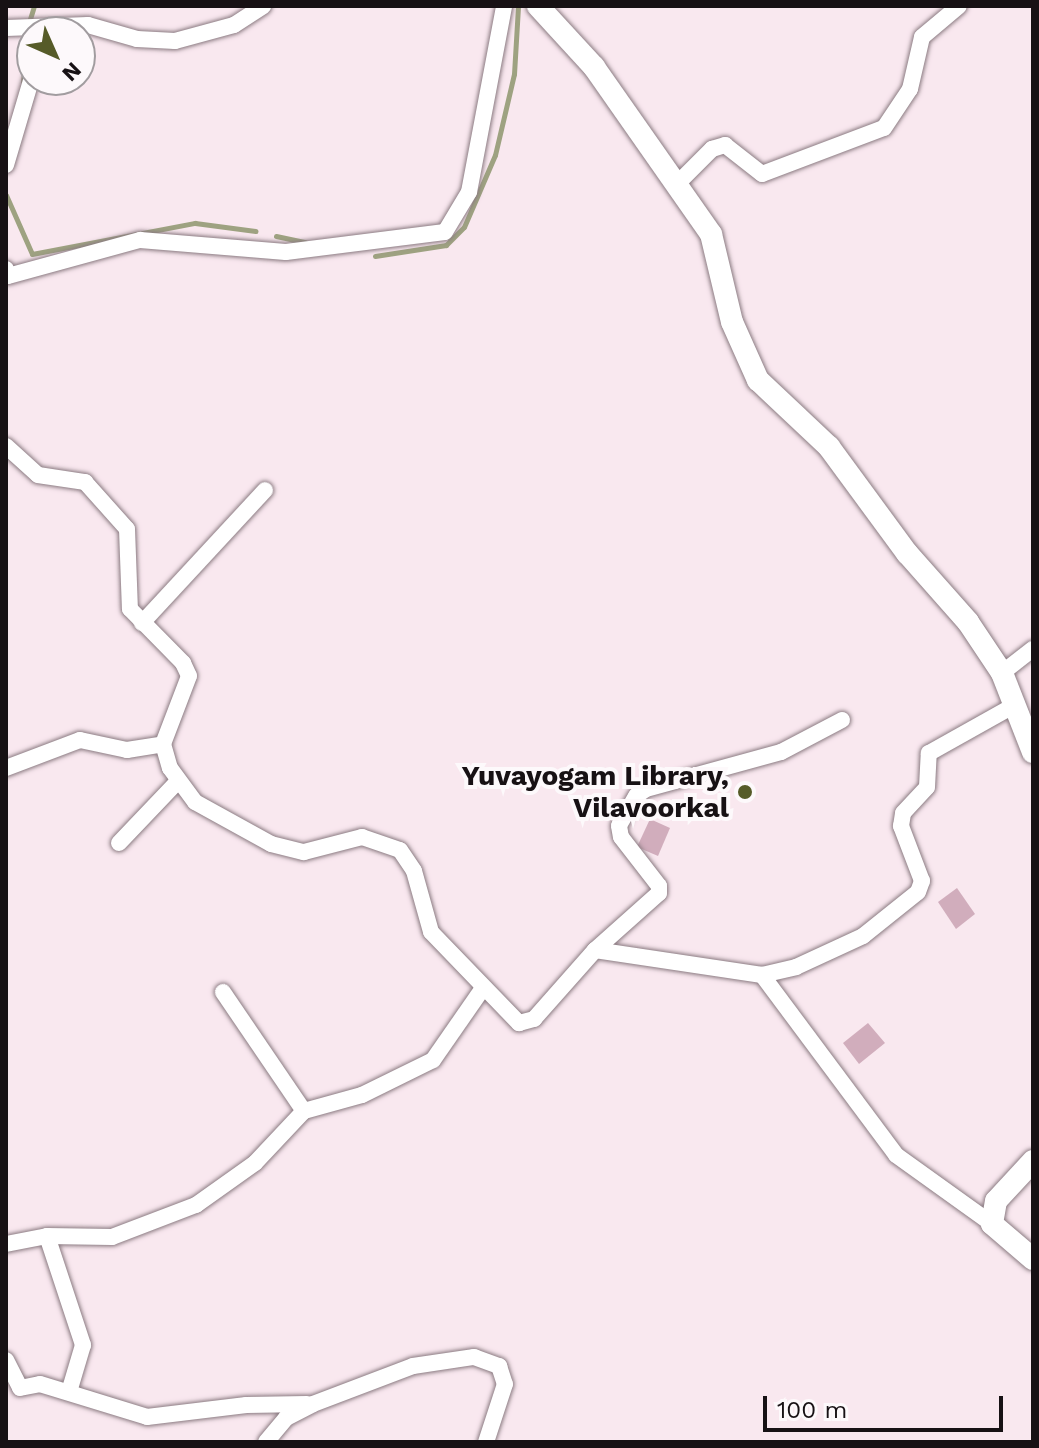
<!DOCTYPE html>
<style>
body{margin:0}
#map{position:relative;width:1039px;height:1448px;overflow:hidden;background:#f9e8ef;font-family:"Work Sans",sans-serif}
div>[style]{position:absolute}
.stream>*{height:5px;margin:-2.5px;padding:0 2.5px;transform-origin:2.5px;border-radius:2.5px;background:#9ea281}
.building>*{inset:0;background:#d1adbc}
.roads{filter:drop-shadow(0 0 2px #8b7b82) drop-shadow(0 0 2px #8b7b82)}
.street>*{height:16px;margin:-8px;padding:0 8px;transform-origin:8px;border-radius:8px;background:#fff}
.secondary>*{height:22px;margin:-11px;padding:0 11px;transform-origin:11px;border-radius:11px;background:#fff}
.dots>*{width:22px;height:22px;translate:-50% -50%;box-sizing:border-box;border:4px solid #fdf9fb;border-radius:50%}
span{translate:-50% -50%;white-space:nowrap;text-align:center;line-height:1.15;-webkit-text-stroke:8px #fdf9fb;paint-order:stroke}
.poi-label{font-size:28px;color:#171114;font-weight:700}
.right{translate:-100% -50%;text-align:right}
.frame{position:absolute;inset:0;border:8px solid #171114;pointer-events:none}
.north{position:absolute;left:16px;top:16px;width:80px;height:80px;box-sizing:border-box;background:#fdf9fb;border:2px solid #a19c9f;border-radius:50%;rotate:135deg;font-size:22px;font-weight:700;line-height:32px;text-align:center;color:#171114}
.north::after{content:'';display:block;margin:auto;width:28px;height:36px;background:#565b28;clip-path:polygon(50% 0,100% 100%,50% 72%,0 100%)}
.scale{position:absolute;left:763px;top:1396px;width:240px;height:36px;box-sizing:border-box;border:4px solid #171114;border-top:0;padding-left:10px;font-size:24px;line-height:28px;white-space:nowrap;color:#171114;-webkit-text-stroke:6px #fdf9fb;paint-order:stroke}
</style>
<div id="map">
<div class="stream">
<div style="left:30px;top:19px;width:14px;rotate:-73deg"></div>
<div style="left:23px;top:81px;width:46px;rotate:-82.6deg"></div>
<div style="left:6px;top:195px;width:64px;rotate:66.2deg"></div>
<div style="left:32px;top:254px;width:166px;rotate:-10.8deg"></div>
<div style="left:195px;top:223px;width:61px;rotate:7.6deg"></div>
<div style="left:276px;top:236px;width:30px;rotate:12deg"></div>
<div style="left:375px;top:256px;width:72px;rotate:-8.8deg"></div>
<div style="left:446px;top:245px;width:25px;rotate:-45deg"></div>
<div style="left:464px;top:227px;width:78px;rotate:-66.7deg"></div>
<div style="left:495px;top:155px;width:83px;rotate:-76.8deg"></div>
<div style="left:514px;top:74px;width:68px;rotate:-86.6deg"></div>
</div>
<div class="building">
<div style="clip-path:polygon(650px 819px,670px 828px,658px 856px,637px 847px)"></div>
<div style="clip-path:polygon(957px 888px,975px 914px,956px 929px,938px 902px)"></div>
<div style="clip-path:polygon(868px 1023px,885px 1043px,859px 1064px,843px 1043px)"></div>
</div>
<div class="roads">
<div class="street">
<div style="left:6px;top:28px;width:82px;rotate:-2.1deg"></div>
<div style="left:88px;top:25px;width:51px;rotate:15.9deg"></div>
<div style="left:137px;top:39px;width:38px;rotate:3deg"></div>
<div style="left:175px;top:41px;width:61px;rotate:-15.2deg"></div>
<div style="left:234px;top:25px;width:35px;rotate:-33deg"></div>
<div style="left:6px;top:165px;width:92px;rotate:-73.5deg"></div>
<div style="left:679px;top:182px;width:47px;rotate:-45deg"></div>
<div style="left:712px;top:149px;width:14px;rotate:-17deg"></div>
<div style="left:725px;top:145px;width:47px;rotate:38.1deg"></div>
<div style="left:762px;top:174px;width:130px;rotate:-20.7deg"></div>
<div style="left:884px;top:128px;width:47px;rotate:-56.3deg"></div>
<div style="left:910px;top:89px;width:53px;rotate:-77deg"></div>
<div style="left:922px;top:37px;width:48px;rotate:-40deg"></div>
<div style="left:6px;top:269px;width:7px;rotate:74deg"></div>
<div style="left:8px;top:276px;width:137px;rotate:-15.3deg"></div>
<div style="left:140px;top:240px;width:146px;rotate:4.7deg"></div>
<div style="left:286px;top:252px;width:160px;rotate:-7.2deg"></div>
<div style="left:445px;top:232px;width:47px;rotate:-59deg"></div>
<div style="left:469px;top:192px;width:189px;rotate:-79.3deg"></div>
<div style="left:6px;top:446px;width:43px;rotate:42.2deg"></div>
<div style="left:38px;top:475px;width:48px;rotate:8.5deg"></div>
<div style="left:85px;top:482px;width:63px;rotate:48.2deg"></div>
<div style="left:127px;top:529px;width:80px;rotate:87.9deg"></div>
<div style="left:130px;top:609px;width:76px;rotate:45.5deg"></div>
<div style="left:183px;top:663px;width:14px;rotate:65deg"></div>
<div style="left:189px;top:676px;width:73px;rotate:110.9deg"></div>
<div style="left:163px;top:744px;width:25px;rotate:74deg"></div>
<div style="left:170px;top:768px;width:42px;rotate:53.7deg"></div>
<div style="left:195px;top:802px;width:87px;rotate:28.9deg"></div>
<div style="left:271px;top:844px;width:34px;rotate:14deg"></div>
<div style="left:304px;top:852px;width:60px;rotate:-14.5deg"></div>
<div style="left:362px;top:837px;width:40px;rotate:18.9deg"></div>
<div style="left:400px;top:850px;width:25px;rotate:56deg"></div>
<div style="left:414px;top:871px;width:63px;rotate:74.4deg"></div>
<div style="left:431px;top:932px;width:127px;rotate:46deg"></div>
<div style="left:519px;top:1023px;width:16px;rotate:-15deg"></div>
<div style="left:534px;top:1019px;width:92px;rotate:-48.5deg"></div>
<div style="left:142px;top:623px;width:181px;rotate:-47.2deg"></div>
<div style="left:1002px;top:673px;width:39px;rotate:-38deg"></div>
<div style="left:842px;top:720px;width:69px;rotate:152.3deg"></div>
<div style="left:781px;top:752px;width:140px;rotate:164.7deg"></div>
<div style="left:646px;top:789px;width:12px;rotate:145deg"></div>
<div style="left:636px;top:796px;width:34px;rotate:120deg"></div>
<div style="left:619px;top:826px;width:11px;rotate:80deg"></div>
<div style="left:621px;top:837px;width:62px;rotate:52.2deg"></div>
<div style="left:659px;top:886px;width:7px;rotate:90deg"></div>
<div style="left:659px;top:893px;width:86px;rotate:138.3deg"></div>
<div style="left:595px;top:950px;width:169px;rotate:8.5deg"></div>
<div style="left:762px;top:975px;width:35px;rotate:-13deg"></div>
<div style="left:796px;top:967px;width:74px;rotate:-24.8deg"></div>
<div style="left:863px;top:936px;width:70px;rotate:-38.7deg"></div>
<div style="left:918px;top:892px;width:12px;rotate:-70deg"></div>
<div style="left:922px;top:881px;width:59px;rotate:-110.9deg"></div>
<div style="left:901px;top:826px;width:13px;rotate:-81deg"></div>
<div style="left:903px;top:813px;width:35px;rotate:-47deg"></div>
<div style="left:927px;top:787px;width:34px;rotate:-87deg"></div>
<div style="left:929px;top:753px;width:98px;rotate:-29.2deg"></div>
<div style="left:6px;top:768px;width:79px;rotate:-20.7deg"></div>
<div style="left:80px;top:740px;width:48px;rotate:12deg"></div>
<div style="left:127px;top:750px;width:36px;rotate:-9deg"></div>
<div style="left:119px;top:843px;width:86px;rotate:-46.4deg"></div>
<div style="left:762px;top:975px;width:224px;rotate:53.3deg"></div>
<div style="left:896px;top:1155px;width:118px;rotate:35.7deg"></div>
<div style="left:223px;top:992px;width:144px;rotate:55.8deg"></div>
<div style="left:47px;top:1236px;width:115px;rotate:71.7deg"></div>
<div style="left:83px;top:1345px;width:49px;rotate:106.6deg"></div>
<div style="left:6px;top:1244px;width:42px;rotate:-11deg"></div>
<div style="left:47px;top:1236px;width:65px;rotate:0.9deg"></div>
<div style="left:112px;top:1237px;width:90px;rotate:-20.9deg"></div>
<div style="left:196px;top:1205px;width:72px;rotate:-35.4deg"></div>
<div style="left:255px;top:1163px;width:71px;rotate:-46.7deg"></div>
<div style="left:304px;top:1111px;width:60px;rotate:-15.4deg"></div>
<div style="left:362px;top:1095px;width:79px;rotate:-26.2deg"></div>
<div style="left:433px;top:1060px;width:88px;rotate:-55.2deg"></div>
<div style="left:6px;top:1360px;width:31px;rotate:63deg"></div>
<div style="left:20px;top:1388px;width:20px;rotate:-11deg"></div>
<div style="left:40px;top:1384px;width:112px;rotate:17.1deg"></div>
<div style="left:147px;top:1417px;width:100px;rotate:-6.9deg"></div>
<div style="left:246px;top:1405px;width:61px;rotate:-0.9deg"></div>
<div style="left:266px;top:1442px;width:31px;rotate:-50deg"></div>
<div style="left:286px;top:1418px;width:30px;rotate:-27deg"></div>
<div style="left:313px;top:1404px;width:107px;rotate:-20.8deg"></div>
<div style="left:413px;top:1366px;width:62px;rotate:-8.4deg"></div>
<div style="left:474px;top:1357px;width:27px;rotate:20deg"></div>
<div style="left:499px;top:1366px;width:19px;rotate:72deg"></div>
<div style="left:505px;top:1384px;width:61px;rotate:108.1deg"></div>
</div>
<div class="secondary">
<div style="left:538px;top:6px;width:83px;rotate:47.4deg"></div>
<div style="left:594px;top:67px;width:204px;rotate:55deg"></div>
<div style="left:711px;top:234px;width:90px;rotate:76.6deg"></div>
<div style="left:732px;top:322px;width:64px;rotate:65.9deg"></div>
<div style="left:758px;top:380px;width:98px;rotate:43.3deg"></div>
<div style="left:829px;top:447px;width:132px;rotate:53.7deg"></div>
<div style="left:907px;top:553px;width:92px;rotate:48.5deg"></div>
<div style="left:968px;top:622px;width:61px;rotate:56.3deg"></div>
<div style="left:1002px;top:673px;width:85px;rotate:68.6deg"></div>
<div style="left:1033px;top:1161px;width:54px;rotate:132.8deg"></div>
<div style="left:996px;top:1201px;width:23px;rotate:100deg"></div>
<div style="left:992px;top:1224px;width:54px;rotate:40.5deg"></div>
</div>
</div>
<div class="dots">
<div style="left:745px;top:792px;background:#565b28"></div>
</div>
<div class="poi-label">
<span class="right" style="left:729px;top:792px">Yuvayogam Library,<br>Vilavoorkal</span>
</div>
<div class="frame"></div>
<div class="north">N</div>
<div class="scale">100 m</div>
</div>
